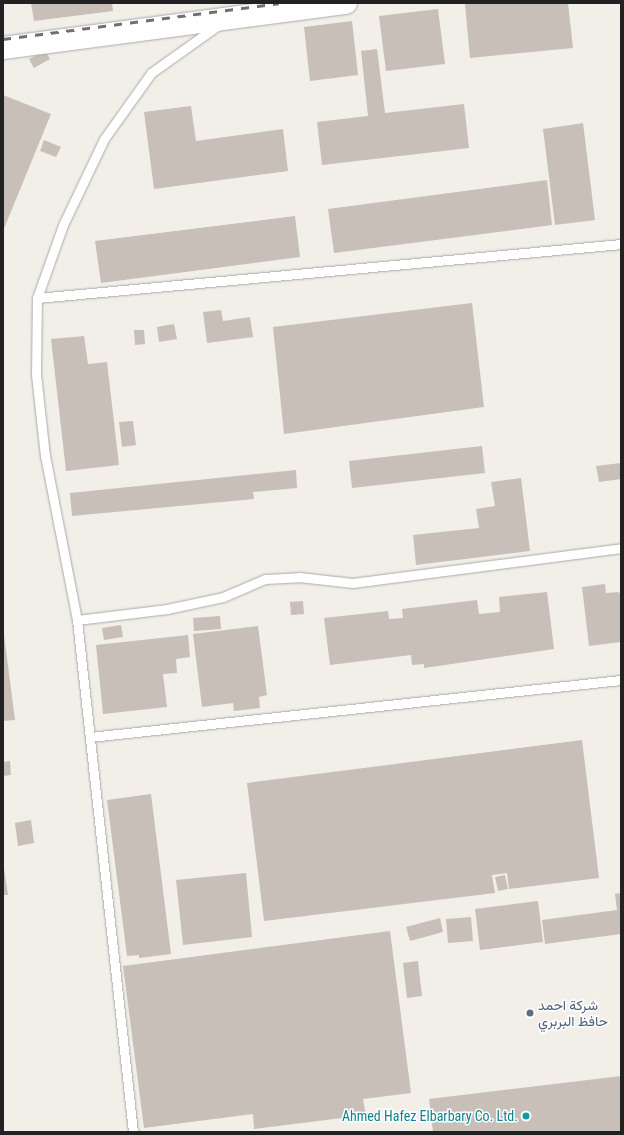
<!DOCTYPE html>
<meta charset="utf-8">
<style>
body{margin:0}
#map{position:relative;width:624px;height:1135px;overflow:hidden;background:#f2efe9;font-family:"Roboto Condensed",Vazirmatn,sans-serif}
div>[style]{position:absolute}
.building>*{inset:0;background:#c7bfb8}
.roads{filter:drop-shadow(0 0 1px #a9a9a9) drop-shadow(0 0 1px #a9a9a9)}
.service>*{height:9px;margin:-4.5px;padding:0 4.5px;transform-origin:4.5px;border-radius:4.5px;background:#fff}
.tertiary>*{height:22px;margin:-11px;padding:0 11px;transform-origin:11px;border-radius:11px;background:#fff}
.rail>*{height:3px;margin-top:-1.5px;transform-origin:0;background:repeating-linear-gradient(90deg,#707070 0 8px,transparent 0 16px)}
.dots>*{width:11px;height:11px;translate:-50% -50%;box-sizing:border-box;border:2px solid #fff;border-radius:50%}
span{translate:-50% -50%;white-space:nowrap;text-align:center;line-height:1.15;-webkit-text-stroke:3px #fff;paint-order:stroke}
.service-label{font-size:14px;color:#4e5e75}
.left{translate:0 -50%;text-align:left}
.culture-label{font-size:14px;color:#0d838f}
.right{translate:-100% -50%;text-align:right}
.frame{position:absolute;inset:0;border:4px solid #222;pointer-events:none}
</style>
<div id="map">
<div class="building">
<div style="clip-path:polygon(31px 3px,112px 3px,113px 11px,34px 21px)"></div>
<div style="clip-path:polygon(568px 3px,573px 48px,470px 58px,465px 4px)"></div>
<div style="clip-path:polygon(438px 9px,445px 64px,386px 71px,379px 16px)"></div>
<div style="clip-path:polygon(352px 21px,358px 75px,310px 81px,304px 27px)"></div>
<div style="clip-path:polygon(377px 49px,385px 113px,464px 104px,469px 148px,322px 165px,317px 122px,368px 116px,361px 51px)"></div>
<div style="clip-path:polygon(45px 51px,50px 59px,34px 68px,29px 59px)"></div>
<div style="clip-path:polygon(3px 95px,51px 114px,3px 231px)"></div>
<div style="clip-path:polygon(191px 106px,196px 141px,283px 129px,288px 171px,154px 189px,144px 112px)"></div>
<div style="clip-path:polygon(583px 123px,595px 220px,555px 225px,543px 129px)"></div>
<div style="clip-path:polygon(44px 140px,61px 147px,56px 157px,40px 151px)"></div>
<div style="clip-path:polygon(547px 180px,552px 225px,334px 253px,328px 209px)"></div>
<div style="clip-path:polygon(295px 216px,300px 257px,101px 283px,95px 241px)"></div>
<div style="clip-path:polygon(472px 303px,484px 407px,284px 434px,273px 327px)"></div>
<div style="clip-path:polygon(221px 310px,223px 321px,250px 317px,253px 337px,207px 343px,203px 312px)"></div>
<div style="clip-path:polygon(174px 324px,177px 339px,159px 342px,157px 327px)"></div>
<div style="clip-path:polygon(134px 330px,144px 330px,145px 344px,135px 345px)"></div>
<div style="clip-path:polygon(84px 336px,88px 364px,107px 362px,119px 465px,66px 471px,51px 339px)"></div>
<div style="clip-path:polygon(133px 421px,136px 445px,122px 447px,119px 422px)"></div>
<div style="clip-path:polygon(482px 446px,485px 473px,352px 488px,349px 461px)"></div>
<div style="clip-path:polygon(621px 463px,621px 479px,599px 482px,596px 466px)"></div>
<div style="clip-path:polygon(296px 470px,297px 488px,253px 492px,254px 499px,72px 516px,70px 493px)"></div>
<div style="clip-path:polygon(521px 478px,530px 551px,416px 565px,413px 535px,479px 528px,476px 509px,495px 506px,491px 482px)"></div>
<div style="clip-path:polygon(605px 584px,606px 593px,619px 592px,621px 598px,621px 642px,589px 646px,582px 587px)"></div>
<div style="clip-path:polygon(547px 592px,554px 649px,424px 668px,424px 664px,412px 665px,411px 655px,330px 665px,324px 618px,388px 611px,389px 619px,403px 618px,402px 609px,477px 600px,479px 614px,500px 612px,499px 597px)"></div>
<div style="clip-path:polygon(303px 601px,304px 614px,291px 615px,290px 602px)"></div>
<div style="clip-path:polygon(220px 616px,221px 629px,194px 631px,193px 618px)"></div>
<div style="clip-path:polygon(121px 625px,123px 637px,104px 640px,102px 628px)"></div>
<div style="clip-path:polygon(258px 626px,267px 695px,259px 697px,260px 708px,234px 711px,233px 703px,202px 707px,193px 634px)"></div>
<div style="clip-path:polygon(3px 627px,15px 720px,3px 721px)"></div>
<div style="clip-path:polygon(188px 635px,190px 657px,176px 659px,177px 673px,163px 674px,167px 707px,103px 714px,96px 645px)"></div>
<div style="clip-path:polygon(582px 740px,599px 878px,509px 889px,507px 873px,492px 875px,495px 893px,264px 921px,247px 783px)"></div>
<div style="clip-path:polygon(10px 761px,11px 775px,3px 776px,3px 762px)"></div>
<div style="clip-path:polygon(151px 794px,171px 954px,139px 958px,139px 955px,127px 956px,107px 800px)"></div>
<div style="clip-path:polygon(31px 820px,34px 843px,18px 846px,15px 823px)"></div>
<div style="clip-path:polygon(3px 861px,8px 895px,3px 895px)"></div>
<div style="clip-path:polygon(246px 873px,252px 937px,183px 945px,176px 880px)"></div>
<div style="clip-path:polygon(505px 875px,508px 889px,498px 891px,495px 877px)"></div>
<div style="clip-path:polygon(621px 893px,621px 934px,545px 944px,542px 920px,617px 910px,615px 894px)"></div>
<div style="clip-path:polygon(538px 901px,543px 942px,480px 950px,475px 909px)"></div>
<div style="clip-path:polygon(471px 917px,473px 941px,448px 943px,446px 919px)"></div>
<div style="clip-path:polygon(440px 918px,443px 932px,410px 941px,406px 927px)"></div>
<div style="clip-path:polygon(390px 931px,411px 1093px,363px 1099px,366px 1115px,254px 1129px,253px 1114px,144px 1128px,123px 966px)"></div>
<div style="clip-path:polygon(418px 961px,422px 996px,407px 998px,403px 963px)"></div>
<div style="clip-path:polygon(621px 1076px,621px 1132px,433px 1132px,429px 1099px)"></div>
</div>
<div class="roads">
<div class="service">
<div style="left:37px;top:298px;width:586px;rotate:-5.28deg"></div>
<div style="left:77px;top:620px;width:91px;rotate:-7deg"></div>
<div style="left:167px;top:609px;width:57px;rotate:-12.1deg"></div>
<div style="left:223px;top:597px;width:46px;rotate:-23.2deg"></div>
<div style="left:265px;top:579px;width:34px;rotate:-3deg"></div>
<div style="left:299px;top:577px;width:54px;rotate:6.3deg"></div>
<div style="left:353px;top:583px;width:270px;rotate:-7.4deg"></div>
<div style="left:90px;top:737px;width:534px;rotate:-6.13deg"></div>
<div style="left:133px;top:1132px;width:515px;rotate:-96.24deg"></div>
<div style="left:77px;top:620px;width:167px;rotate:-101deg"></div>
<div style="left:45px;top:456px;width:81px;rotate:-96.3deg"></div>
<div style="left:36px;top:375px;width:77px;rotate:-89.3deg"></div>
<div style="left:37px;top:298px;width:77px;rotate:-70.4deg"></div>
<div style="left:63px;top:225px;width:95px;rotate:-64.5deg"></div>
<div style="left:104px;top:139px;width:81px;rotate:-54.5deg"></div>
<div style="left:151px;top:73px;width:81px;rotate:-35.5deg"></div>
</div>
<div class="tertiary">
<div style="left:3px;top:48px;width:346px;rotate:-7.5deg"></div>
</div>
</div>
<div class="rail">
<div style="left:3px;top:39px;width:278px;rotate:-7.4deg"></div>
</div>
<div class="dots">
<div style="left:530px;top:1013px;background:#5c6f8a"></div>
<div style="left:526px;top:1116px;background:#0f9aa8"></div>
</div>
<div class="service-label">
<span class="left" style="left:538px;top:1013px">شركة احمد<br>حافظ البربري</span>
</div>
<div class="culture-label">
<span class="right" style="left:518px;top:1116px">Ahmed Hafez Elbarbary Co. Ltd.</span>
</div>
<div class="frame"></div>
</div>
